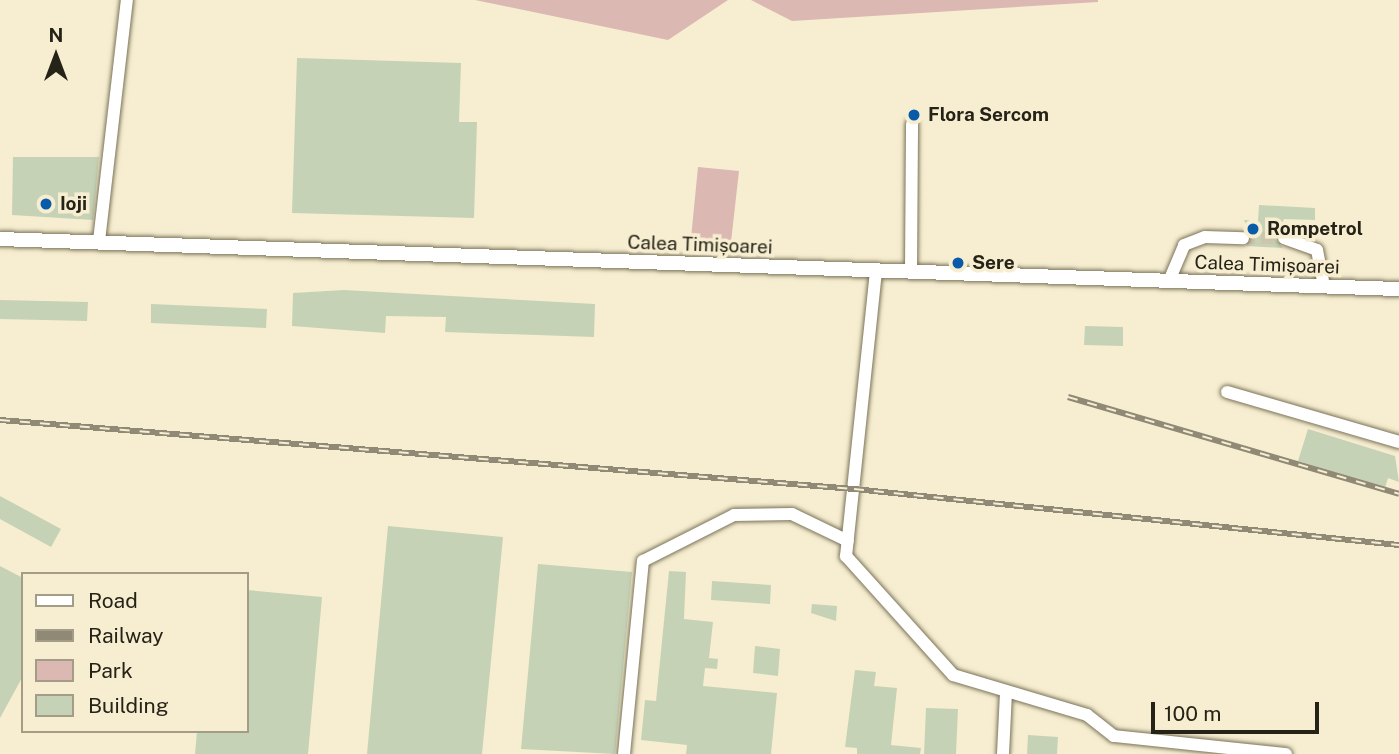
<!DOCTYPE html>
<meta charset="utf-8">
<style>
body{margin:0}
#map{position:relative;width:1399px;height:754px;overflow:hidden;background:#f7eed1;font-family:"Public Sans",sans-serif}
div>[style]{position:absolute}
.green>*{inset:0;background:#dcb8b2}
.building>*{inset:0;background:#c6d2b6}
.minor-tunnel>*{height:12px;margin-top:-6px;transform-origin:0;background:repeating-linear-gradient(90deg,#cdc5ac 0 12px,transparent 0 18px)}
.roads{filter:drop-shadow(0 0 2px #7a7358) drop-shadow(0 0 2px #7a7358)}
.minor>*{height:12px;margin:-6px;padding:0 6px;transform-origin:6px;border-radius:6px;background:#fff}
.major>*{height:14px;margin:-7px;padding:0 7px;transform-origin:7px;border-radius:7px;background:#fff}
.rail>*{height:6px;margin-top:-3px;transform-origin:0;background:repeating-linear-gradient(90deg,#f7eed1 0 10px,#8f8975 0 20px);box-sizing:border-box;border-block:2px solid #8f8975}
.dots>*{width:19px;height:19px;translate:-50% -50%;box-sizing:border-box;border:4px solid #f7eed1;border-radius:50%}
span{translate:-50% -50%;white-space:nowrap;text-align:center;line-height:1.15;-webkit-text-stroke:7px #f7eed1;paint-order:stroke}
.poi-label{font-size:19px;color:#252217;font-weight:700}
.left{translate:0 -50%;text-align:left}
.street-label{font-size:19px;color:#252217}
.legend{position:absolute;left:21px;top:572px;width:228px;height:161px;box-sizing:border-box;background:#f7eed1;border:2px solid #a39c87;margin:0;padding:9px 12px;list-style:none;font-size:21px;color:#252217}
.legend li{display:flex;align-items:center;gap:14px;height:35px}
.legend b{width:35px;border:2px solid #a39c87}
.north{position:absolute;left:21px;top:21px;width:70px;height:70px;-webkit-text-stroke:5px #f7eed1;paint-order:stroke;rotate:0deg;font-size:19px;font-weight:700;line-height:28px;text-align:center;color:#252217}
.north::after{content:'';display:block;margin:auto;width:24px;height:32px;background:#252217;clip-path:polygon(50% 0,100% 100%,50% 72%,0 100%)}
.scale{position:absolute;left:1151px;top:702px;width:168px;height:32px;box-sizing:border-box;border:4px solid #252217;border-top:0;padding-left:9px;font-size:21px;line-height:24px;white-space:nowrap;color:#252217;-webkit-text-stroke:5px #f7eed1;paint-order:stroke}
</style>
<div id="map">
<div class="green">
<div style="clip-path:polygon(475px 0,728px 0,668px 40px)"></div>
<div style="clip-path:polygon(751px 0,1098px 0,1098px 2px,792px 21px)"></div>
<div style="clip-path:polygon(698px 167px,739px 171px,731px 242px,691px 238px)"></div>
</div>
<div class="building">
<div style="clip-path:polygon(297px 58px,461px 63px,459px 122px,477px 122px,474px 218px,292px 213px)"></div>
<div style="clip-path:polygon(13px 157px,99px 157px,93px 220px,12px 215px)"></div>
<div style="clip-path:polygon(1259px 205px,1315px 208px,1315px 220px,1284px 219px,1275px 239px,1283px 248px,1246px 246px,1252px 238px,1244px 220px,1258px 221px)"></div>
<div style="clip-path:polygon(344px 290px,595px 304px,594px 337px,445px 332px,446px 317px,386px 316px,385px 333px,292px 326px,293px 293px)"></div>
<div style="clip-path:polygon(0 300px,88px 302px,87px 321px,0 319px)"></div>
<div style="clip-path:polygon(151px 304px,267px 309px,266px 328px,151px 323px)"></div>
<div style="clip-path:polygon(1085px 326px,1123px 327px,1123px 346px,1084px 345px)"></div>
<div style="clip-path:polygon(1308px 429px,1395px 456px,1399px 482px,1388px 478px,1385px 488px,1298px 461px)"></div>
<div style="clip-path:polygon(0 496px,61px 529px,51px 547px,0 519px)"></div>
<div style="clip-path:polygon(388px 526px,503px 537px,482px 754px,367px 754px)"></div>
<div style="clip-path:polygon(538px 564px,632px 572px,615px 754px,521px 749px)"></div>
<div style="clip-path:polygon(0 566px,23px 578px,23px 676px,0 718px)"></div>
<div style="clip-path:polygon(669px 571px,686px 572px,684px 619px,713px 622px,709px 658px,718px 659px,717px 669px,705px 668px,703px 686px,777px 693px,771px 754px,686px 754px,687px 745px,641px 740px,645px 700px,656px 701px)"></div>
<div style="clip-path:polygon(712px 581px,771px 585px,770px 604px,711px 600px)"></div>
<div style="clip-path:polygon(247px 590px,322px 597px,308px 754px,195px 754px,197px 731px,247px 731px)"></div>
<div style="clip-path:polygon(812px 604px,837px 606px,836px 621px,811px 613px)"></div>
<div style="clip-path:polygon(755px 646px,780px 649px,778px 676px,753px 673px)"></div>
<div style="clip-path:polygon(855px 670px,876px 672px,874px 686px,897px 688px,891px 745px,921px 748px,920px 754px,857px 754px,857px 748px,845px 747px)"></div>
<div style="clip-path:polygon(926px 708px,958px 709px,956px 754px,924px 754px)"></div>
<div style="clip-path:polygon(1028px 735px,1058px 737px,1057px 754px,1027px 754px)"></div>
</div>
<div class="minor-tunnel">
<div style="left:1243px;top:238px;width:41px"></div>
</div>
<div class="roads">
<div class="minor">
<div style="left:1284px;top:238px;width:35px;rotate:20deg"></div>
<div style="left:1317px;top:250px;width:37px;rotate:79deg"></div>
<div style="left:99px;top:241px;width:243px;rotate:-83.4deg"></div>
<div style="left:876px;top:271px;width:287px;rotate:96deg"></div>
<div style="left:846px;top:556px;width:160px;rotate:48deg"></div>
<div style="left:953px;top:675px;width:140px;rotate:16.6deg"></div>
<div style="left:1087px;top:715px;width:34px;rotate:38deg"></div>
<div style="left:1114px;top:736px;width:173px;rotate:6deg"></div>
<div style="left:911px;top:272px;width:148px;rotate:-89.6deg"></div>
<div style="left:1169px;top:281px;width:39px;rotate:-67deg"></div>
<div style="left:1184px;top:245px;width:22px;rotate:-21deg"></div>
<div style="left:1205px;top:237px;width:38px;rotate:2deg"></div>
<div style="left:1227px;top:392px;width:179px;rotate:16.2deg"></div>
<div style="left:624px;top:754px;width:194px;rotate:-84.4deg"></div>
<div style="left:643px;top:561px;width:102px;rotate:-26.8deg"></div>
<div style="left:734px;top:515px;width:58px;rotate:-1deg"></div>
<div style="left:792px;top:514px;width:62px;rotate:25.7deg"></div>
<div style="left:1003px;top:754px;width:61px;rotate:-87.2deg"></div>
</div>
<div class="major">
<div style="left:0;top:239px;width:1400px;rotate:2.05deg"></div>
</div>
</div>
<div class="rail">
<div style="left:1068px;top:397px;width:345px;rotate:16.3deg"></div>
<div style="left:0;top:420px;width:857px;rotate:4.62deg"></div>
<div style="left:854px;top:489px;width:548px;rotate:5.87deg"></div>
</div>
<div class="dots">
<div style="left:914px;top:115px;background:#095aa9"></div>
<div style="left:46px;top:204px;background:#095aa9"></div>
<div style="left:1253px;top:229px;background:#095aa9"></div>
<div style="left:958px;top:263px;background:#095aa9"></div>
</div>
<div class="poi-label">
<span class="left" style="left:928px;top:115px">Flora Sercom</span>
<span class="left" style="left:60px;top:204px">Ioji</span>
<span class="left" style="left:1267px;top:229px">Rompetrol</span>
<span class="left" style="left:972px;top:263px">Sere</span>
</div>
<div class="street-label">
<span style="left:700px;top:245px;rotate:2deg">Calea Timișoarei</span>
<span style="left:1267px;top:265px;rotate:2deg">Calea Timișoarei</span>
</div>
<ul class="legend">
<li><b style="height:9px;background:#fff"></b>Road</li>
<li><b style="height:9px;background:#8f8975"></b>Railway</li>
<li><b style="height:19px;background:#dcb8b2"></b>Park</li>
<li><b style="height:19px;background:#c6d2b6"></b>Building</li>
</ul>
<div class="north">N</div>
<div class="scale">100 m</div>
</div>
